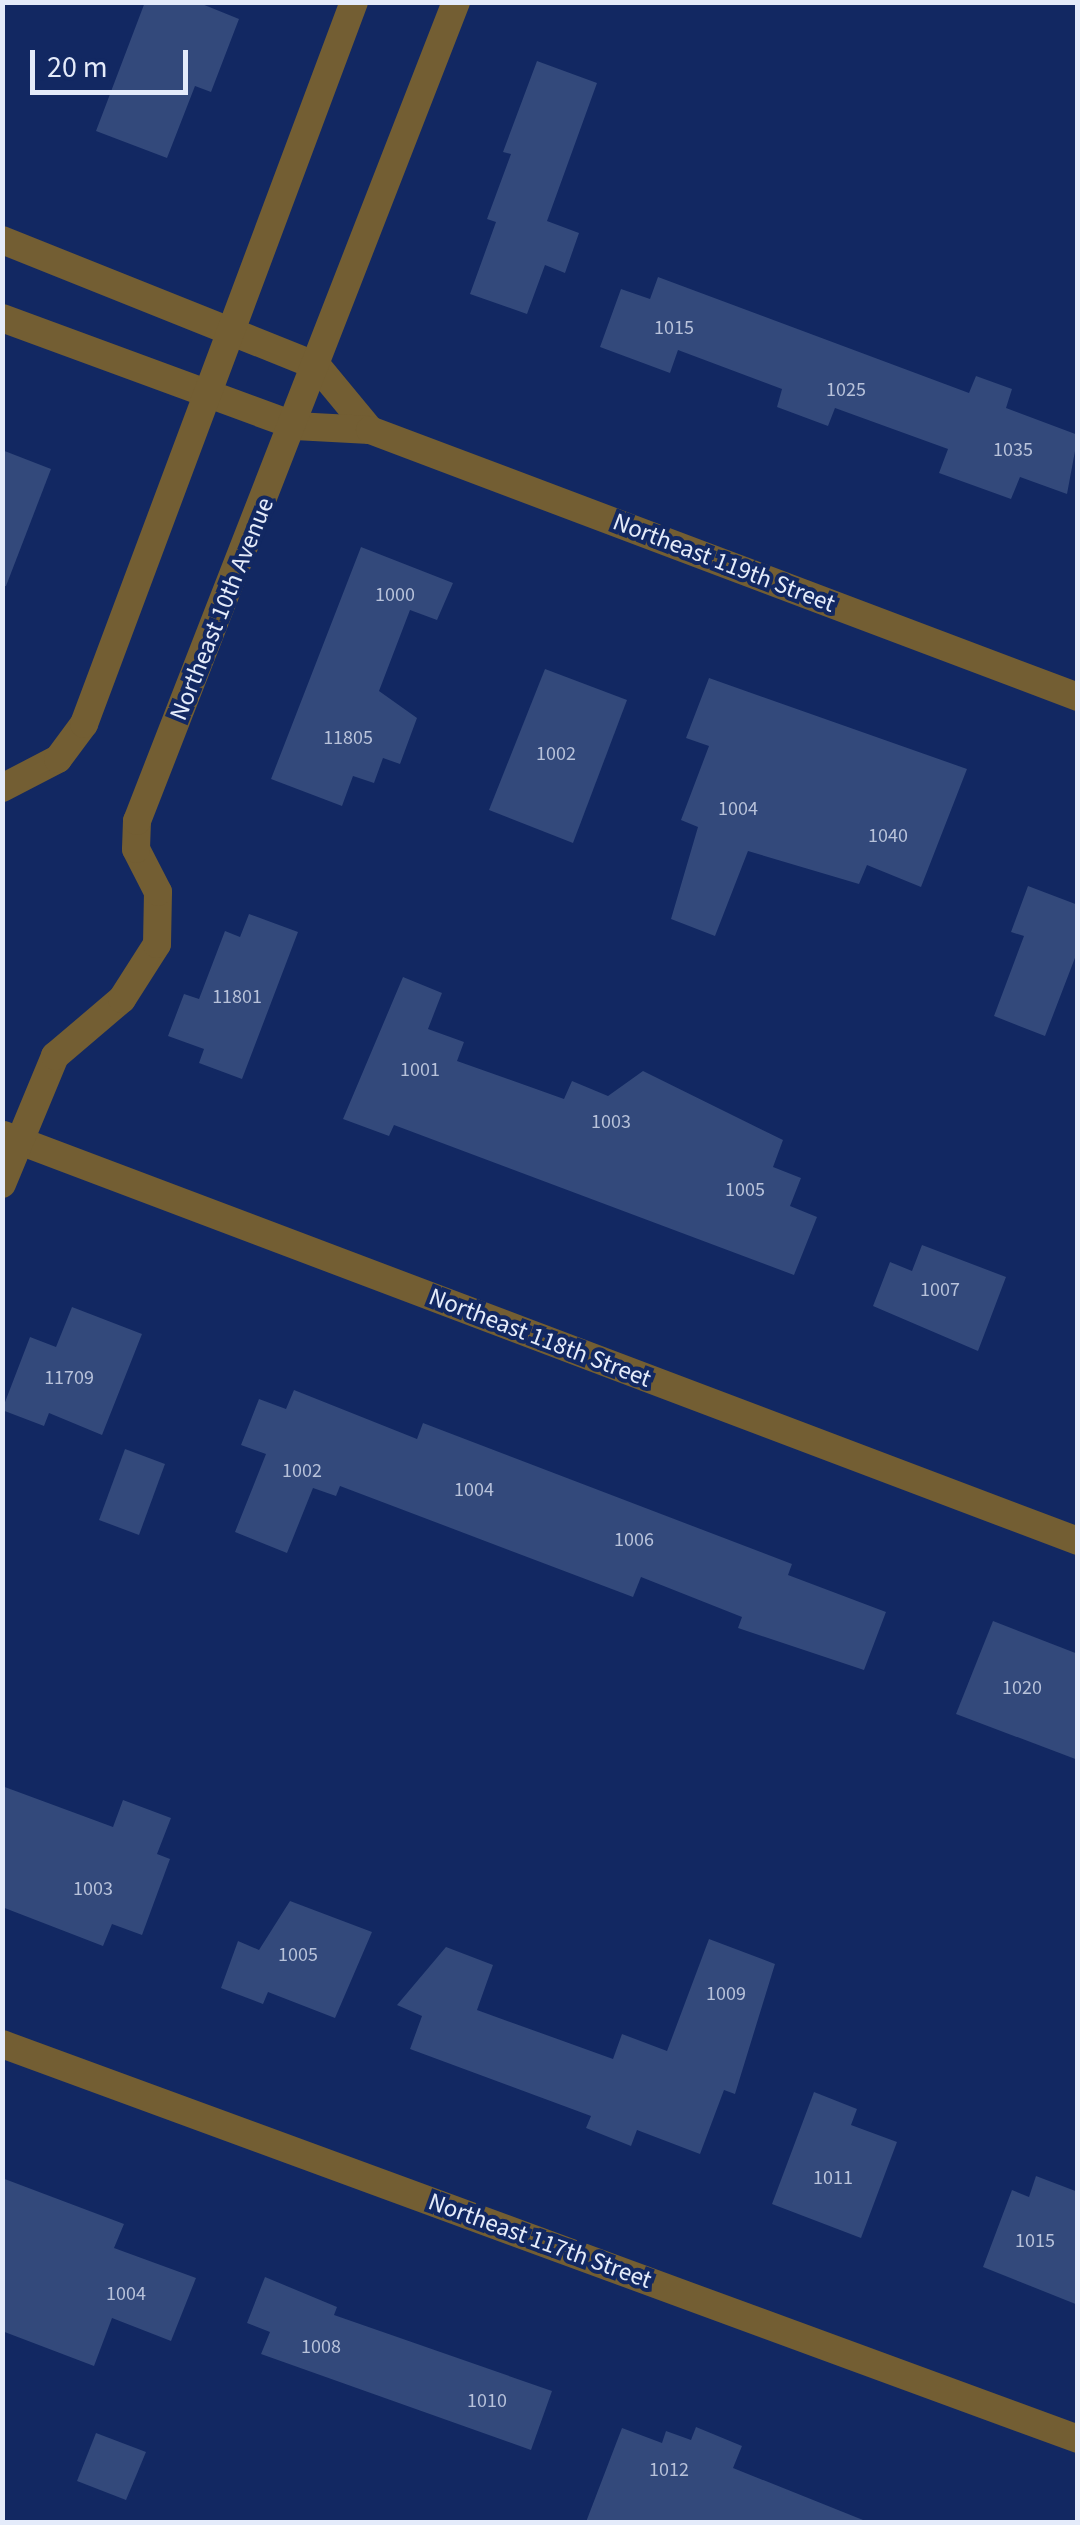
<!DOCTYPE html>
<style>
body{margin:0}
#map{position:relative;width:1080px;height:2525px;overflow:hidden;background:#122862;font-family:"Source Sans 3",sans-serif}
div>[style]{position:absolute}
.building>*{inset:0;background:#33497b}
.minor>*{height:28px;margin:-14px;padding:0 14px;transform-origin:14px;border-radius:14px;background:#735e33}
span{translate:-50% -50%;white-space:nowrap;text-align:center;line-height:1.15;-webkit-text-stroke:8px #122862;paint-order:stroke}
.number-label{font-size:20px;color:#b8c2da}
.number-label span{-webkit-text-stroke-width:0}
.street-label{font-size:25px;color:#e4ebfa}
.frame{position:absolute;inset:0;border:5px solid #e4ebfa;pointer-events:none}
.scale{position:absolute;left:30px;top:50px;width:158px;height:45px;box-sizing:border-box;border:5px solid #e4ebfa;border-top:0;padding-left:12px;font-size:30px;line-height:35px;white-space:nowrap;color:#e4ebfa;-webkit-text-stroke:8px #122862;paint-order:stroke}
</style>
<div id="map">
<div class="building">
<div style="clip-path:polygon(145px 2px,197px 2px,239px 19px,211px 92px,195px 86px,167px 158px,96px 131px)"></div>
<div style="clip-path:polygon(537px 61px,597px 83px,547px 221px,579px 233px,565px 273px,545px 265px,527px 314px,470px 294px,496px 222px,487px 219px,511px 154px,503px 152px)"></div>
<div style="clip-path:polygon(658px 277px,969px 393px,976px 376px,1012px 389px,1006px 408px,1078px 435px,1067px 494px,1020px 477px,1011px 499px,939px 473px,948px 449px,835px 408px,828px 426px,777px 407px,782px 389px,678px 350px,670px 373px,600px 347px,621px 289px,650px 299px)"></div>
<div style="clip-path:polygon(2px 450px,51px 469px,6px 586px,2px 586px)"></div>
<div style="clip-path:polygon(361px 547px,453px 583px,437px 620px,410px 610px,379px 691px,417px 718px,400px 764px,383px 758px,374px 783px,353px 776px,342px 806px,271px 779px)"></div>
<div style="clip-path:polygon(545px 669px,627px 700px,573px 843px,489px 810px)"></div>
<div style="clip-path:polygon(709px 678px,967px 769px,921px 887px,867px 865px,859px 884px,748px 851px,715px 936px,671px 919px,698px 827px,681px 820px,709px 746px,686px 738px)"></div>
<div style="clip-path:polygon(1028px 886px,1078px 905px,1078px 950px,1045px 1036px,994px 1016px,1024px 936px,1011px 932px)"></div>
<div style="clip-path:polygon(249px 914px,298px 932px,242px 1079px,199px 1063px,204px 1049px,168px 1036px,184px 994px,199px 999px,225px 931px,240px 937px)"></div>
<div style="clip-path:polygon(403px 977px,442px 993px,428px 1029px,464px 1042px,457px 1061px,564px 1099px,572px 1081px,608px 1096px,643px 1071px,783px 1140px,773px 1167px,801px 1178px,790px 1206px,817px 1217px,794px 1275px,394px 1125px,389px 1136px,343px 1119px)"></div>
<div style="clip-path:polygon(922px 1245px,1006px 1277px,978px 1351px,873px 1306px,890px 1262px,912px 1271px)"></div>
<div style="clip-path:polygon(72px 1307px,142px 1334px,102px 1435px,49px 1413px,44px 1426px,2px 1410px,30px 1337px,56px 1347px)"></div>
<div style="clip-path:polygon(294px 1390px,417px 1439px,423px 1423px,792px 1564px,788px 1575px,886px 1612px,864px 1670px,738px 1628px,742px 1617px,641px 1577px,633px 1597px,340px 1486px,336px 1496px,313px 1488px,287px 1553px,235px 1532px,266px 1454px,241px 1445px,259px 1399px,286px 1409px)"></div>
<div style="clip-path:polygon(125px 1449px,165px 1464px,139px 1535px,99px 1520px)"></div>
<div style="clip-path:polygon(993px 1621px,1078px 1654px,1078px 1760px,956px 1714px)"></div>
<div style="clip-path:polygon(2px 1786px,113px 1827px,123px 1800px,171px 1818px,157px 1854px,170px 1859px,142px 1935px,112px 1924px,103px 1946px,2px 1907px)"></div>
<div style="clip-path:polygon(290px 1901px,372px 1932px,335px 2018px,268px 1992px,263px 2004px,221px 1988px,238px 1941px,259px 1950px)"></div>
<div style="clip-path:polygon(709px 1939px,775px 1964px,735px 2094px,724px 2090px,700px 2154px,637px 2130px,631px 2146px,586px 2128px,591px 2116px,410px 2049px,422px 2016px,397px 2005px,446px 1947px,493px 1965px,477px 2010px,613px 2059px,622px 2034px,667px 2051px)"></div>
<div style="clip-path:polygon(814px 2092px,857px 2109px,851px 2125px,897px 2142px,861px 2238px,772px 2204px)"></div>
<div style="clip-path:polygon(1036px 2176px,1078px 2192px,1078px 2305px,983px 2267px,1012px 2190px,1029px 2197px)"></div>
<div style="clip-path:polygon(2px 2178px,124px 2224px,114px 2248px,196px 2278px,171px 2341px,112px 2318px,94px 2366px,2px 2331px)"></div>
<div style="clip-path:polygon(265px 2277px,337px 2307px,334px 2315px,552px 2391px,531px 2450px,261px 2354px,270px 2332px,247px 2323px)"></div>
<div style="clip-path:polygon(696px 2427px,742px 2446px,733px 2468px,868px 2522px,586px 2522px,622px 2428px,662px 2443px,666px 2431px,691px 2440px)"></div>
<div style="clip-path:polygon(96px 2433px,146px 2452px,126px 2500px,77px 2481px)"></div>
</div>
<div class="minor">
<div style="left:2px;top:240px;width:339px;rotate:21.8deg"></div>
<div style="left:317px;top:366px;width:83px;rotate:50.4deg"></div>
<div style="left:2px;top:318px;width:312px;rotate:20.2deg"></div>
<div style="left:295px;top:426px;width:75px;rotate:3.1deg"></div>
<div style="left:370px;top:430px;width:757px;rotate:20.66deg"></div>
<div style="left:2px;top:788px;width:63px;rotate:-27.4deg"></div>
<div style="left:58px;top:759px;width:44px;rotate:-53.4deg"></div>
<div style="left:84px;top:724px;width:771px;rotate:-69.5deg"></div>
<div style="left:4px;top:1135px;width:1148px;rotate:20.71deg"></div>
<div style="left:2px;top:1184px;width:139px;rotate:-67.5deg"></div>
<div style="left:55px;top:1056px;width:88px;rotate:-40.4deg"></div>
<div style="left:122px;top:999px;width:65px;rotate:-57.5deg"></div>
<div style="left:157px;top:944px;width:52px;rotate:-88.9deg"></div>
<div style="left:158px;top:892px;width:48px;rotate:-117.1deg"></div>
<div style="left:136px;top:849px;width:28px;rotate:-88deg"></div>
<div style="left:137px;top:821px;width:879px;rotate:-68.72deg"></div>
<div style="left:2px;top:2044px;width:1146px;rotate:20.16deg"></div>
</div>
<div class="number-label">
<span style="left:674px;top:328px">1015</span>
<span style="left:846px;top:390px">1025</span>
<span style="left:1013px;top:450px">1035</span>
<span style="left:395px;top:595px">1000</span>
<span style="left:348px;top:738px">11805</span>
<span style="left:556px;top:754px">1002</span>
<span style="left:738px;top:809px">1004</span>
<span style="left:888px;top:836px">1040</span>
<span style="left:237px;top:997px">11801</span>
<span style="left:420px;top:1070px">1001</span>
<span style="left:611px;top:1122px">1003</span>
<span style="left:745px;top:1190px">1005</span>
<span style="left:940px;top:1290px">1007</span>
<span style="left:69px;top:1378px">11709</span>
<span style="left:302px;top:1471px">1002</span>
<span style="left:474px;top:1490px">1004</span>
<span style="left:634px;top:1540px">1006</span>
<span style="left:1022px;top:1688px">1020</span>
<span style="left:93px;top:1889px">1003</span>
<span style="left:298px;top:1955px">1005</span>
<span style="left:726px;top:1994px">1009</span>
<span style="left:833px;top:2178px">1011</span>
<span style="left:1035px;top:2241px">1015</span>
<span style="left:126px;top:2294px">1004</span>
<span style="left:321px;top:2347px">1008</span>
<span style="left:487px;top:2401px">1010</span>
<span style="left:669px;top:2470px">1012</span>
</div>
<div class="street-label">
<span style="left:724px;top:563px;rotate:21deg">Northeast 119th Street</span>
<span style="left:222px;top:609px;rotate:-68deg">Northeast 10th Avenue</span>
<span style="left:540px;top:1338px;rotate:21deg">Northeast 118th Street</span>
<span style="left:540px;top:2241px;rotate:20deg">Northeast 117th Street</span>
</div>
<div class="frame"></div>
<div class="scale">20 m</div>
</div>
